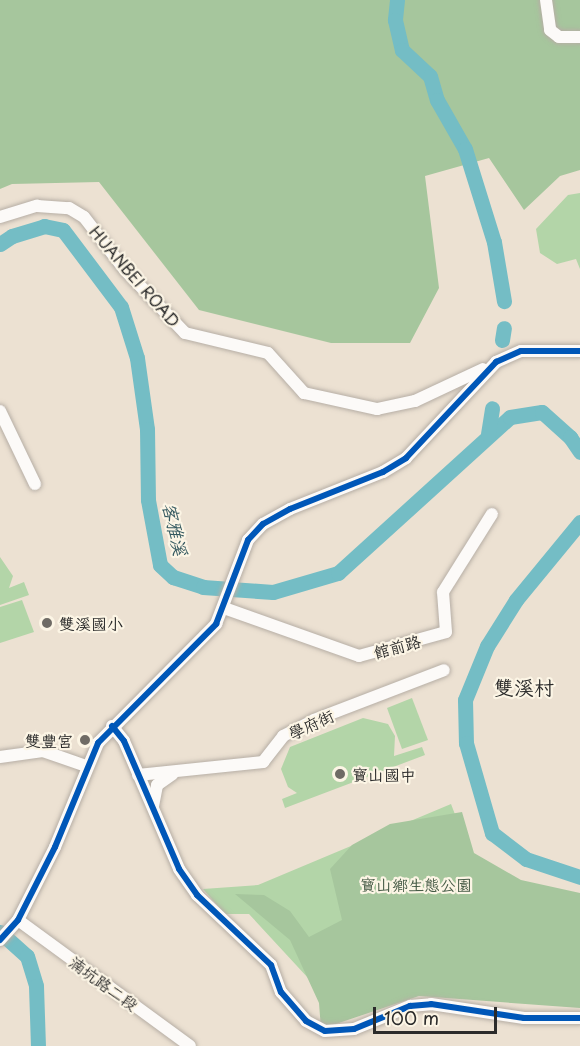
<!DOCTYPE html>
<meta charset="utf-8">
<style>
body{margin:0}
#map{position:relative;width:580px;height:1046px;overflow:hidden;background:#ece1d2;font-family:"Playpen Sans","LXGW WenKai TC",sans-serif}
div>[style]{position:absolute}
.green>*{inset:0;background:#b3d5a8}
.forest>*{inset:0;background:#a6c69d}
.river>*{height:15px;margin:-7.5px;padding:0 7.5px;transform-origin:7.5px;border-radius:7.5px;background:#74bdc5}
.roads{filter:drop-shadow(0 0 2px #b6aea5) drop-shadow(0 0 2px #b6aea5)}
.minor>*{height:12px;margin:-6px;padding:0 6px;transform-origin:6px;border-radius:6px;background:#fcfaf8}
.cycleway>*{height:6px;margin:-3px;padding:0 3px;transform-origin:3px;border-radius:3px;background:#0057b8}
.dots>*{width:16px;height:16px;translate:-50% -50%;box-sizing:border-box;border:3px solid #fcf5e5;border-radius:50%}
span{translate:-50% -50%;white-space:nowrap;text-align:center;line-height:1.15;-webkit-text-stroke:4.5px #fcf5e5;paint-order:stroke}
.street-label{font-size:16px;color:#2b2b2b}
.poi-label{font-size:16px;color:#2b2b2b}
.left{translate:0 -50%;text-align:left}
.right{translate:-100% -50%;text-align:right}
.park-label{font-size:16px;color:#465b46}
.water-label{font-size:18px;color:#33585f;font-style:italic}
.quarter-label{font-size:20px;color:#2b2b2b}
.scale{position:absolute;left:373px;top:1007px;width:124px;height:27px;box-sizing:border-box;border:3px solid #2b2b2b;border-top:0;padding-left:8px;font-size:18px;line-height:21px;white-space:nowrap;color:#2b2b2b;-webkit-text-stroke:4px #fcf5e5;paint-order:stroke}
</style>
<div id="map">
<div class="green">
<div style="clip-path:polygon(580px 193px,580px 269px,576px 259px,557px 264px,540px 253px,536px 229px,568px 195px)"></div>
<div style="clip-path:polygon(0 557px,13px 576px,9px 588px,24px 582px,29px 595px,0 605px)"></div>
<div style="clip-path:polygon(22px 600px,34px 632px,0 643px,0 607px)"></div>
<div style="clip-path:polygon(412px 698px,428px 740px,402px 749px,387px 708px)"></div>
<div style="clip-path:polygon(363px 718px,388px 724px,395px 736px,394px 756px,422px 747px,425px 755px,285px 808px,282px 799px,297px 793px,288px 787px,281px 769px,290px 747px)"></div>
<div style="clip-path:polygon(451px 804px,471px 856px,321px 992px,249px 914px,225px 914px,203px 889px,258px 885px)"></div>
</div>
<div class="forest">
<div style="clip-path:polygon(0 0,580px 0,580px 170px,560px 176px,524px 210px,489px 158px,425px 176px,439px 288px,410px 343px,331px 343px,199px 310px,99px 182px,12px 184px,0 189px)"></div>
<div style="clip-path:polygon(462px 812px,474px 853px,521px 880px,580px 893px,580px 1008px,419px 996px,321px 1029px,319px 1003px,290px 940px,235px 894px,264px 895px,290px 911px,309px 937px,342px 920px,330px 869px,352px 845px,390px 824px)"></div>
</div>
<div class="river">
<div style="left:397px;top:0;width:20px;rotate:96deg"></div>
<div style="left:395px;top:20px;width:31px;rotate:77deg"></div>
<div style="left:402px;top:50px;width:38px;rotate:43deg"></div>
<div style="left:430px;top:76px;width:25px;rotate:74deg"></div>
<div style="left:437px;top:100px;width:56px;rotate:60.3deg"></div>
<div style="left:465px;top:149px;width:97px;rotate:72.7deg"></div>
<div style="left:494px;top:242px;width:60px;rotate:80.4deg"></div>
<div style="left:0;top:244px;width:14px;rotate:-34deg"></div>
<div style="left:12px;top:236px;width:34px;rotate:-17deg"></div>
<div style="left:44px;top:226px;width:19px;rotate:12deg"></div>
<div style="left:63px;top:230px;width:96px;rotate:53deg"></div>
<div style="left:121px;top:307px;width:53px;rotate:72.6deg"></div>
<div style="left:137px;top:358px;width:72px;rotate:82deg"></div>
<div style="left:147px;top:429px;width:71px;rotate:89.2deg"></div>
<div style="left:148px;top:500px;width:66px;rotate:79.5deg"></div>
<div style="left:160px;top:565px;width:18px;rotate:43deg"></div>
<div style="left:173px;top:577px;width:32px;rotate:18deg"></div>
<div style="left:203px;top:587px;width:70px;rotate:4.1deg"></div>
<div style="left:273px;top:592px;width:68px;rotate:-16.3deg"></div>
<div style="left:338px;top:573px;width:232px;rotate:-42.2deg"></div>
<div style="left:510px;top:417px;width:32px;rotate:-9deg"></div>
<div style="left:542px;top:412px;width:38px;rotate:42deg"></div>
<div style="left:570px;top:437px;width:18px;rotate:56deg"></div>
<div style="left:502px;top:340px;width:12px;rotate:-81deg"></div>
<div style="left:488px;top:434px;width:26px;rotate:-81deg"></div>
<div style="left:580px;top:522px;width:101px;rotate:129.4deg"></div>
<div style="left:516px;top:600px;width:54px;rotate:122.2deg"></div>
<div style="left:487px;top:646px;width:58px;rotate:112.2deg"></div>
<div style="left:465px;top:700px;width:43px;rotate:88.7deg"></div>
<div style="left:466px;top:743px;width:94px;rotate:73.9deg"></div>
<div style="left:492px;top:833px;width:43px;rotate:37.4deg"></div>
<div style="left:526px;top:859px;width:57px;rotate:18.4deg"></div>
<div style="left:0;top:932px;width:36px;rotate:42deg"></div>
<div style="left:27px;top:956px;width:31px;rotate:73deg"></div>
<div style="left:36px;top:986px;width:60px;rotate:88.1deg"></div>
</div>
<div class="roads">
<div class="minor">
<div style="left:546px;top:0;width:30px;rotate:82deg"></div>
<div style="left:550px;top:30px;width:11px;rotate:38deg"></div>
<div style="left:559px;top:37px;width:21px"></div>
<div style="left:0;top:217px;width:39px;rotate:-17deg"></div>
<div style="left:37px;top:206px;width:32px;rotate:4deg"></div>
<div style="left:69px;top:208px;width:17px;rotate:31deg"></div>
<div style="left:84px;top:217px;width:67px;rotate:52.3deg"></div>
<div style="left:125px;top:270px;width:87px;rotate:46.4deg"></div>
<div style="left:185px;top:333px;width:85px;rotate:13.5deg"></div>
<div style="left:268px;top:353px;width:54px;rotate:48deg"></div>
<div style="left:304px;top:393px;width:75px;rotate:12.4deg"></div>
<div style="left:377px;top:409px;width:39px;rotate:-12deg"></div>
<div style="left:415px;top:401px;width:75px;rotate:-25.2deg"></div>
<div style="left:0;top:411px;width:81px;rotate:64.4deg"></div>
<div style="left:224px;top:608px;width:143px;rotate:19.6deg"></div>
<div style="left:359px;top:656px;width:90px;rotate:-15.4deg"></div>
<div style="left:446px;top:632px;width:40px;rotate:-94.3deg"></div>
<div style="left:443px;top:592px;width:92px;rotate:-57.9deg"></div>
<div style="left:112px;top:726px;width:19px;rotate:51deg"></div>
<div style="left:124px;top:741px;width:139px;rotate:66.7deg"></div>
<div style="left:179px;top:869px;width:32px;rotate:55deg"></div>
<div style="left:197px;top:895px;width:102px;rotate:43.4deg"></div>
<div style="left:271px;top:965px;width:29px;rotate:70deg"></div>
<div style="left:281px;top:992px;width:38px;rotate:49deg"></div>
<div style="left:306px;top:1021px;width:21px;rotate:28deg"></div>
<div style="left:325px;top:1031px;width:29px;rotate:-4deg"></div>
<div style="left:354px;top:1029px;width:61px;rotate:-22.3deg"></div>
<div style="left:410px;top:1006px;width:21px;rotate:-5deg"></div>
<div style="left:431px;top:1004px;width:94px;rotate:8.6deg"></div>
<div style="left:524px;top:1018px;width:56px"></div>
<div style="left:0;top:757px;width:43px;rotate:-7.9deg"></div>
<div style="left:43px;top:751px;width:46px;rotate:19.2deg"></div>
<div style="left:138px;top:775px;width:126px;rotate:-5.9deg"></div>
<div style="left:263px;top:762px;width:33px;rotate:-52deg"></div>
<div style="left:283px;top:736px;width:35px;rotate:-27deg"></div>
<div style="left:314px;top:720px;width:139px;rotate:-21deg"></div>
<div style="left:153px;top:806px;width:21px;rotate:-79deg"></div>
<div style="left:157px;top:785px;width:19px;rotate:-35deg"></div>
<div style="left:18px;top:920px;width:213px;rotate:36.2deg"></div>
<div style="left:0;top:940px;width:27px;rotate:-48deg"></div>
<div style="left:18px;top:920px;width:82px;rotate:-63.1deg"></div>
<div style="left:55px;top:847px;width:113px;rotate:-67.5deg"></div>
<div style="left:98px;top:743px;width:168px;rotate:-45.2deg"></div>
<div style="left:216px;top:624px;width:90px;rotate:-69.1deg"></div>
<div style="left:248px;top:540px;width:22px;rotate:-47deg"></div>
<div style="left:263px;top:524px;width:31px;rotate:-29deg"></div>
<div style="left:290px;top:509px;width:100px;rotate:-21.7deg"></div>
<div style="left:383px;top:472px;width:27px;rotate:-31deg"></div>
<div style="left:406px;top:458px;width:132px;rotate:-46.8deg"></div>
<div style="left:496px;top:362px;width:27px;rotate:-24deg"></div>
<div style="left:521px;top:351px;width:59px"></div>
</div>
</div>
<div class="cycleway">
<div style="left:112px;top:726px;width:19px;rotate:51deg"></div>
<div style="left:124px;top:741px;width:139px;rotate:66.7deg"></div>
<div style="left:179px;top:869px;width:32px;rotate:55deg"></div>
<div style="left:197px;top:895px;width:102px;rotate:43.4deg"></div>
<div style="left:271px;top:965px;width:29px;rotate:70deg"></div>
<div style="left:281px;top:992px;width:38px;rotate:49deg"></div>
<div style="left:306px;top:1021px;width:21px;rotate:28deg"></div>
<div style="left:325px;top:1031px;width:29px;rotate:-4deg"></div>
<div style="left:354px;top:1029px;width:61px;rotate:-22.3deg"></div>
<div style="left:410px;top:1006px;width:21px;rotate:-5deg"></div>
<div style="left:431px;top:1004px;width:94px;rotate:8.6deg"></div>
<div style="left:524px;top:1018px;width:56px"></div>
<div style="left:0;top:940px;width:27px;rotate:-48deg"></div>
<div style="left:18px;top:920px;width:82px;rotate:-63.1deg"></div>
<div style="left:55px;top:847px;width:113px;rotate:-67.5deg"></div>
<div style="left:98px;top:743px;width:168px;rotate:-45.2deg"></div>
<div style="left:216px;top:624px;width:90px;rotate:-69.1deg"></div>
<div style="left:248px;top:540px;width:22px;rotate:-47deg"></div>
<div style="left:263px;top:524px;width:31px;rotate:-29deg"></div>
<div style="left:290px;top:509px;width:100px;rotate:-21.7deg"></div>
<div style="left:383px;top:472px;width:27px;rotate:-31deg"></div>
<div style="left:406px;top:458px;width:132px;rotate:-46.8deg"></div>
<div style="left:496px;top:362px;width:27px;rotate:-24deg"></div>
<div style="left:521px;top:351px;width:59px"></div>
</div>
<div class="dots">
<div style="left:47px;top:623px;background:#6f6b65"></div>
<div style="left:85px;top:740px;background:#6f6b65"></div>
<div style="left:340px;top:774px;background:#6f6b65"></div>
</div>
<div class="street-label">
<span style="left:135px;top:276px;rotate:49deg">HUANBEI ROAD</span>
<span style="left:397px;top:646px;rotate:-15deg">館前路</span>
<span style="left:311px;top:724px;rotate:-25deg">學府街</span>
<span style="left:104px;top:983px;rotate:36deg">湳坑路二段</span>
</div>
<div class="poi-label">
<span class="left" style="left:59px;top:623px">雙溪國小</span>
<span class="right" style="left:73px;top:740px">雙豐宮</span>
<span class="left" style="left:352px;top:774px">寶山國中</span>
</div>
<div class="park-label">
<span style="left:416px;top:884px">寶山鄉生態公園</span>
</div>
<div class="water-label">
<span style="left:175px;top:529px;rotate:77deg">客雅溪</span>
</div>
<div class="quarter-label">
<span style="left:524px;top:687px">雙溪村</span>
</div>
<div class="scale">100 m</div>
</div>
